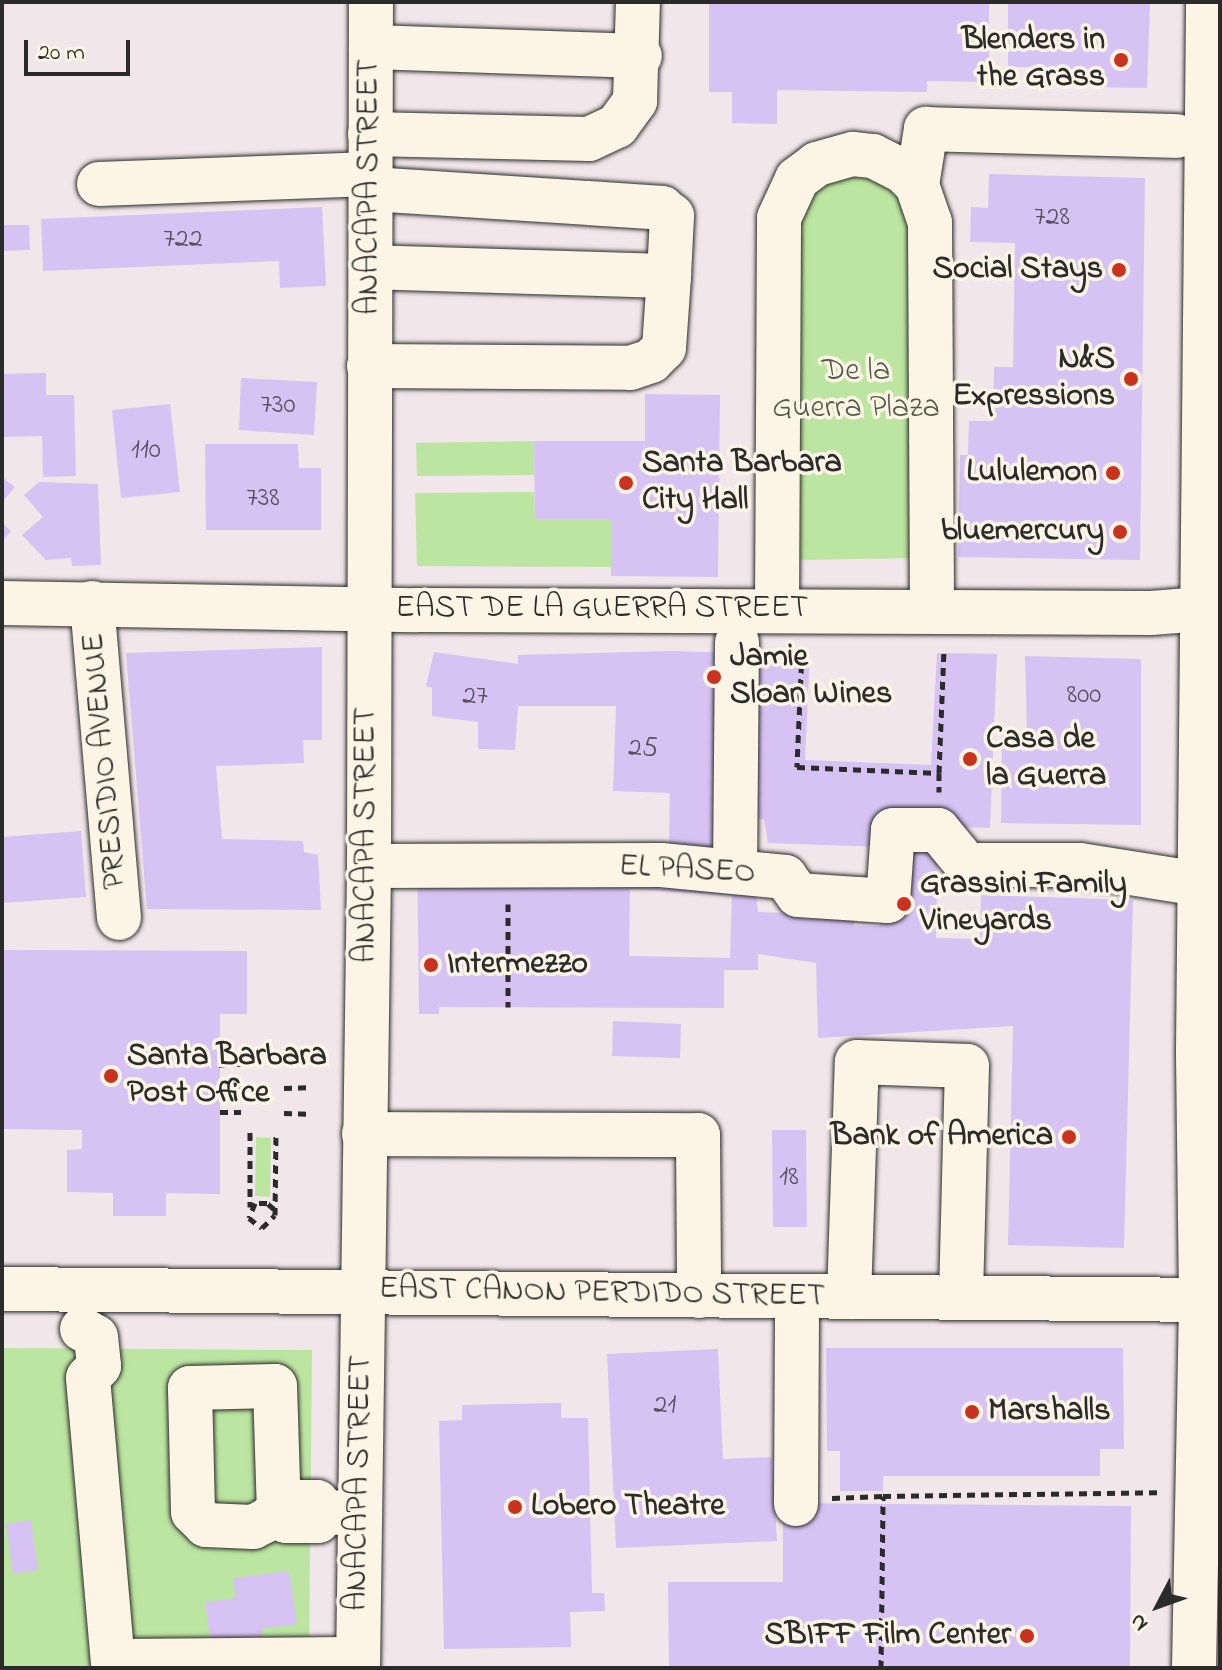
<!DOCTYPE html>
<style>
body{margin:0}
#map{position:relative;width:1222px;height:1670px;overflow:hidden;background:#fcf5e5;font-family:"Indie Flower",sans-serif}
div>[style]{position:absolute}
.built>*{inset:0;background:#f1e6e9}
.green>*{inset:0;background:#bce5a1}
.building>*{inset:0;background:#d6c3f3}
.path>*{height:5px;margin-top:-2.5px;transform-origin:0;background:repeating-linear-gradient(90deg,#2b2b2b 0 8px,transparent 0 14px)}
.roads{filter:drop-shadow(0 0 2px #2b2b2b) drop-shadow(0 0 2px #2b2b2b)}
.minor>*{height:44px;margin:-22px;padding:0 22px;transform-origin:22px;border-radius:22px;background:#fcf5e5}
.dots>*{width:22px;height:22px;translate:-50% -50%;box-sizing:border-box;border:4px solid #fcf5e5;border-radius:50%}
span{translate:-50% -50%;white-space:nowrap;text-align:center;line-height:1.15;-webkit-text-stroke:7px #fcf5e5;paint-order:stroke}
.number-label{font-size:28px;color:#56515d}
.number-label span{-webkit-text-stroke-width:0}
.poi-label{font-size:32px;color:#2b2b2b;font-weight:700}
.right{translate:-100% -50%;text-align:right}
.left{translate:0 -50%;text-align:left}
.street-label{font-size:32px;color:#2b2b2b}
.park-label{font-size:32px;color:#4f5a48}
.frame{position:absolute;inset:0;border:4px solid #2b2b2b;pointer-events:none}
.north{position:absolute;left:1118px;top:1566px;width:80px;height:80px;-webkit-text-stroke:6px #fcf5e5;paint-order:stroke;rotate:229deg;font-size:22px;font-weight:700;line-height:32px;text-align:center;color:#2b2b2b}
.north::after{content:'';display:block;margin:auto;width:28px;height:36px;background:#2b2b2b;clip-path:polygon(50% 0,100% 100%,50% 72%,0 100%)}
.scale{position:absolute;left:24px;top:40px;width:106px;height:36px;box-sizing:border-box;border:4px solid #2b2b2b;border-top:0;padding-left:10px;font-size:24px;line-height:28px;white-space:nowrap;color:#2b2b2b;-webkit-text-stroke:6px #fcf5e5;paint-order:stroke}
</style>
<div id="map">
<div class="built">
<div style="clip-path:polygon(2px 2px,1220px 2px,1220px 1668px,2px 1668px)"></div>
</div>
<div class="green">
<div style="clip-path:polygon(841px 173px,883px 178px,912px 209px,917px 558px,796px 560px,797px 221px,810px 191px)"></div>
<div style="clip-path:polygon(534px 441px,534px 475px,417px 476px,416px 443px)"></div>
<div style="clip-path:polygon(534px 492px,535px 519px,611px 519px,611px 567px,417px 566px,415px 493px)"></div>
<div style="clip-path:polygon(256px 1137px,271px 1138px,270px 1197px,255px 1196px)"></div>
<div style="clip-path:polygon(2px 1348px,312px 1350px,309px 1655px,111px 1668px,2px 1668px)"></div>
</div>
<div class="building">
<div style="clip-path:polygon(709px 2px,989px 2px,989px 82px,927px 81px,927px 92px,777px 90px,777px 124px,732px 123px,732px 92px,709px 92px)"></div>
<div style="clip-path:polygon(1008px 2px,1150px 2px,1147px 88px,1031px 86px,1031px 67px,1008px 67px)"></div>
<div style="clip-path:polygon(989px 174px,1145px 178px,1140px 560px,958px 557px,960px 455px,968px 455px,969px 421px,993px 421px,994px 367px,1013px 367px,1015px 243px,970px 242px,971px 207px,988px 208px)"></div>
<div style="clip-path:polygon(322px 207px,326px 286px,280px 288px,279px 261px,43px 271px,41px 219px)"></div>
<div style="clip-path:polygon(2px 225px,29px 225px,30px 250px,2px 251px)"></div>
<div style="clip-path:polygon(46px 373px,46px 395px,74px 395px,76px 476px,43px 477px,42px 436px,2px 437px,2px 374px)"></div>
<div style="clip-path:polygon(241px 378px,317px 382px,314px 435px,239px 430px)"></div>
<div style="clip-path:polygon(645px 394px,720px 395px,718px 577px,611px 576px,611px 519px,535px 519px,534px 441px,645px 441px)"></div>
<div style="clip-path:polygon(170px 404px,180px 492px,121px 498px,112px 410px)"></div>
<div style="clip-path:polygon(205px 444px,298px 444px,299px 468px,321px 468px,321px 530px,206px 530px)"></div>
<div style="clip-path:polygon(2px 477px,15px 487px,2px 502px)"></div>
<div style="clip-path:polygon(39px 482px,98px 484px,101px 565px,72px 566px,71px 558px,46px 560px,22px 535px,43px 517px,24px 495px)"></div>
<div style="clip-path:polygon(2px 523px,11px 531px,2px 542px)"></div>
<div style="clip-path:polygon(322px 647px,322px 740px,303px 740px,304px 763px,216px 766px,222px 839px,303px 841px,304px 852px,318px 855px,321px 910px,147px 909px,126px 653px)"></div>
<div style="clip-path:polygon(evenodd,672px 651px,731px 653px,758px 912px,854px 915px,854px 926px,880px 926px,903px 833px,938px 836px,936px 938px,980px 939px,981px 895px,1133px 900px,1124px 1248px,1008px 1245px,1013px 1026px,818px 1038px,816px 963px,758px 954px,758px 970px,724px 970px,724px 1008px,439px 1007px,439px 1014px,419px 1014px,417px 844px,669px 846px,670px 793px,613px 791px,616px 706px,518px 706px,515px 750px,478px 749px,478px 722px,432px 716px,432px 688px,426px 686px,434px 652px,518px 664px,518px 655px,672px 651px,630px 889px,732px 895px,730px 958px,629px 956px,630px 889px)"></div>
<div style="clip-path:polygon(751px 652px,810px 652px,805px 760px,931px 765px,937px 653px,997px 654px,990px 828px,883px 824px,882px 847px,768px 843px,764px 819px,743px 818px)"></div>
<div style="clip-path:polygon(1025px 656px,1141px 659px,1141px 825px,1001px 823px,1002px 733px,1027px 733px)"></div>
<div style="clip-path:polygon(81px 831px,86px 897px,2px 903px,2px 837px)"></div>
<div style="clip-path:polygon(2px 950px,247px 951px,247px 1014px,220px 1014px,220px 1194px,166px 1193px,166px 1216px,113px 1216px,113px 1193px,67px 1192px,67px 1150px,82px 1149px,82px 1130px,2px 1129px)"></div>
<div style="clip-path:polygon(613px 1021px,681px 1024px,680px 1058px,612px 1056px)"></div>
<div style="clip-path:polygon(772px 1130px,806px 1130px,807px 1227px,773px 1227px)"></div>
<div style="clip-path:polygon(826px 1348px,1123px 1348px,1124px 1449px,1100px 1449px,1100px 1476px,883px 1476px,883px 1491px,840px 1491px,840px 1451px,827px 1451px)"></div>
<div style="clip-path:polygon(718px 1349px,723px 1459px,772px 1457px,777px 1541px,616px 1548px,607px 1354px)"></div>
<div style="clip-path:polygon(561px 1403px,561px 1418px,588px 1418px,592px 1593px,604px 1593px,605px 1611px,570px 1612px,571px 1647px,444px 1649px,439px 1421px,462px 1420px,462px 1405px)"></div>
<div style="clip-path:polygon(783px 1503px,1131px 1506px,1130px 1668px,669px 1668px,668px 1582px,783px 1582px)"></div>
<div style="clip-path:polygon(31px 1520px,38px 1570px,13px 1574px,6px 1524px)"></div>
<div style="clip-path:polygon(289px 1571px,297px 1624px,261px 1629px,264px 1648px,212px 1652px,205px 1602px,236px 1598px,233px 1578px)"></div>
</div>
<div class="path">
<div style="left:802px;top:651px;width:116px;rotate:92.5deg"></div>
<div style="left:797px;top:767px;width:142px;rotate:2.4deg"></div>
<div style="left:939px;top:773px;width:123px;rotate:-87.7deg"></div>
<div style="left:939px;top:773px;width:19px;rotate:90deg"></div>
<div style="left:508px;top:904px;width:103px;rotate:90deg"></div>
<div style="left:284px;top:1062px;width:24px"></div>
<div style="left:219px;top:1065px;width:22px;rotate:-3deg"></div>
<div style="left:220px;top:1087px;width:21px"></div>
<div style="left:284px;top:1088px;width:24px;rotate:-2deg"></div>
<div style="left:220px;top:1112px;width:21px"></div>
<div style="left:284px;top:1113px;width:24px;rotate:2deg"></div>
<div style="left:250px;top:1132px;width:75px;rotate:90deg"></div>
<div style="left:274px;top:1209px;width:9px;rotate:-139deg"></div>
<div style="left:267px;top:1203px;width:12px;rotate:180deg"></div>
<div style="left:255px;top:1203px;width:16px;rotate:112deg"></div>
<div style="left:249px;top:1218px;width:16px;rotate:38deg"></div>
<div style="left:262px;top:1228px;width:18px;rotate:-45deg"></div>
<div style="left:275px;top:1215px;width:83px;rotate:-89.3deg"></div>
<div style="left:832px;top:1498px;width:51px;rotate:-2.2deg"></div>
<div style="left:881px;top:1668px;width:172px;rotate:-89.3deg"></div>
<div style="left:883px;top:1496px;width:275px;rotate:-0.8deg"></div>
</div>
<div class="roads">
<div class="minor">
<div style="left:371px;top:47px;width:269px;rotate:1.9deg"></div>
<div style="left:370px;top:134px;width:219px;rotate:1.3deg"></div>
<div style="left:589px;top:139px;width:31px;rotate:-25deg"></div>
<div style="left:617px;top:126px;width:31px;rotate:-54deg"></div>
<div style="left:635px;top:101px;width:99px;rotate:-88.3deg"></div>
<div style="left:99px;top:184px;width:272px;rotate:-2.1deg"></div>
<div style="left:917px;top:185px;width:57px;rotate:-80.9deg"></div>
<div style="left:926px;top:129px;width:251px;rotate:1.6deg"></div>
<div style="left:371px;top:189px;width:292px;rotate:3.7deg"></div>
<div style="left:662px;top:208px;width:13px;rotate:39deg"></div>
<div style="left:672px;top:216px;width:60px;rotate:92.9deg"></div>
<div style="left:369px;top:366px;width:261px;rotate:0.4deg"></div>
<div style="left:630px;top:368px;width:22px;rotate:-18deg"></div>
<div style="left:651px;top:361px;width:18px;rotate:-45deg"></div>
<div style="left:664px;top:348px;width:72px;rotate:-86deg"></div>
<div style="left:669px;top:276px;width:298px;rotate:-178.3deg"></div>
<div style="left:2px;top:603px;width:414px;rotate:1deg"></div>
<div style="left:416px;top:610px;width:735px;rotate:0.23deg"></div>
<div style="left:1151px;top:613px;width:52px;rotate:-4.4deg"></div>
<div style="left:92px;top:603px;width:316px;rotate:85.1deg"></div>
<div style="left:777px;top:610px;width:392px;rotate:-89.7deg"></div>
<div style="left:779px;top:218px;width:43px;rotate:-65.2deg"></div>
<div style="left:797px;top:179px;width:25px;rotate:-37deg"></div>
<div style="left:817px;top:164px;width:37px;rotate:-16deg"></div>
<div style="left:853px;top:154px;width:20px;rotate:6deg"></div>
<div style="left:873px;top:156px;width:35px;rotate:27deg"></div>
<div style="left:904px;top:172px;width:18px;rotate:45deg"></div>
<div style="left:917px;top:185px;width:39px;rotate:71deg"></div>
<div style="left:930px;top:222px;width:389px;rotate:89.7deg"></div>
<div style="left:369px;top:866px;width:292px;rotate:-0.2deg"></div>
<div style="left:661px;top:865px;width:125px;rotate:5.5deg"></div>
<div style="left:785px;top:877px;width:22px;rotate:54deg"></div>
<div style="left:798px;top:895px;width:90px;rotate:3.8deg"></div>
<div style="left:888px;top:901px;width:71px;rotate:-86deg"></div>
<div style="left:893px;top:830px;width:45px"></div>
<div style="left:938px;top:830px;width:45px;rotate:50.4deg"></div>
<div style="left:967px;top:865px;width:113px"></div>
<div style="left:1080px;top:865px;width:121px;rotate:9deg"></div>
<div style="left:735px;top:872px;width:230px;rotate:-89.5deg"></div>
<div style="left:364px;top:1134px;width:334px;rotate:0.2deg"></div>
<div style="left:698px;top:1135px;width:161px;rotate:89.6deg"></div>
<div style="left:2px;top:1289px;width:1218px;rotate:0.52deg"></div>
<div style="left:849px;top:1297px;width:235px;rotate:-88.1deg"></div>
<div style="left:857px;top:1062px;width:110px;rotate:2.1deg"></div>
<div style="left:967px;top:1066px;width:232px;rotate:91.5deg"></div>
<div style="left:82px;top:1329px;width:16px;rotate:30deg"></div>
<div style="left:96px;top:1337px;width:29px;rotate:84deg"></div>
<div style="left:99px;top:1366px;width:16px;rotate:133deg"></div>
<div style="left:88px;top:1378px;width:284px;rotate:85deg"></div>
<div style="left:113px;top:1661px;width:245px;rotate:-0.5deg"></div>
<div style="left:796px;top:1504px;width:205px;rotate:-89.7deg"></div>
<div style="left:325px;top:1512px;width:13px;rotate:-129deg"></div>
<div style="left:317px;top:1502px;width:31px;rotate:180deg"></div>
<div style="left:286px;top:1502px;width:11px;rotate:128deg"></div>
<div style="left:279px;top:1511px;width:17px;rotate:144deg"></div>
<div style="left:265px;top:1521px;width:13px;rotate:153deg"></div>
<div style="left:253px;top:1527px;width:47px;rotate:-177.6deg"></div>
<div style="left:206px;top:1525px;width:18px;rotate:-135deg"></div>
<div style="left:193px;top:1512px;width:124px;rotate:-91.4deg"></div>
<div style="left:190px;top:1388px;width:85px;rotate:-1.3deg"></div>
<div style="left:275px;top:1386px;width:125px;rotate:88.2deg"></div>
<div style="left:279px;top:1511px;width:12px;rotate:55deg"></div>
<div style="left:286px;top:1521px;width:32px"></div>
<div style="left:318px;top:1521px;width:11px;rotate:-52deg"></div>
<div style="left:325px;top:1512px;width:35px;rotate:3deg"></div>
<div style="left:358px;top:1668px;width:802px;rotate:-89.21deg"></div>
<div style="left:369px;top:866px;width:864px;rotate:-89.87deg"></div>
<div style="left:1194px;top:1668px;width:368px;rotate:-88.9deg"></div>
<div style="left:1201px;top:1300px;width:249px;rotate:-90.7deg"></div>
<div style="left:1198px;top:1051px;width:1049px;rotate:-89.45deg"></div>
</div>
</div>
<div class="dots">
<div style="left:1121px;top:60px;background:#c8321e"></div>
<div style="left:1119px;top:270px;background:#c8321e"></div>
<div style="left:1131px;top:379px;background:#c8321e"></div>
<div style="left:1113px;top:473px;background:#c8321e"></div>
<div style="left:626px;top:483px;background:#c8321e"></div>
<div style="left:1120px;top:532px;background:#c8321e"></div>
<div style="left:714px;top:677px;background:#c8321e"></div>
<div style="left:970px;top:759px;background:#c8321e"></div>
<div style="left:904px;top:904px;background:#c8321e"></div>
<div style="left:431px;top:965px;background:#c8321e"></div>
<div style="left:111px;top:1076px;background:#c8321e"></div>
<div style="left:1069px;top:1137px;background:#c8321e"></div>
<div style="left:972px;top:1412px;background:#c8321e"></div>
<div style="left:515px;top:1507px;background:#c8321e"></div>
<div style="left:1027px;top:1636px;background:#c8321e"></div>
</div>
<div class="number-label">
<span style="left:1052px;top:218px">728</span>
<span style="left:183px;top:240px">722</span>
<span style="left:278px;top:406px">730</span>
<span style="left:146px;top:451px">110</span>
<span style="left:263px;top:499px">738</span>
<span style="left:1084px;top:696px">800</span>
<span style="left:475px;top:697px">27</span>
<span style="left:643px;top:749px">25</span>
<span style="left:789px;top:1178px">18</span>
<span style="left:665px;top:1406px">21</span>
</div>
<div class="poi-label">
<span class="right" style="left:1105px;top:60px">Blenders in<br>the Grass</span>
<span class="right" style="left:1103px;top:270px">Social Stays</span>
<span class="right" style="left:1115px;top:379px">N&amp;S<br>Expressions</span>
<span class="left" style="left:642px;top:483px">Santa Barbara<br>City Hall</span>
<span class="right" style="left:1097px;top:473px">Lululemon</span>
<span class="right" style="left:1104px;top:532px">bluemercury</span>
<span class="left" style="left:730px;top:677px">Jamie<br>Sloan Wines</span>
<span class="left" style="left:986px;top:759px">Casa de<br>la Guerra</span>
<span class="left" style="left:920px;top:904px">Grassini Family<br>Vineyards</span>
<span class="left" style="left:447px;top:965px">Intermezzo</span>
<span class="left" style="left:127px;top:1076px">Santa Barbara<br>Post Office</span>
<span class="right" style="left:1053px;top:1137px">Bank of America</span>
<span class="left" style="left:988px;top:1412px">Marshalls</span>
<span class="left" style="left:531px;top:1507px">Lobero Theatre</span>
<span class="right" style="left:1011px;top:1636px">SBIFF Film Center</span>
</div>
<div class="street-label">
<span style="left:370px;top:187px;rotate:-90deg">ANACAPA STREET</span>
<span style="left:602px;top:609px">EAST DE LA GUERRA STREET</span>
<span style="left:106px;top:761px;rotate:-95deg">PRESIDIO AVENUE</span>
<span style="left:367px;top:835px;rotate:-90deg">ANACAPA STREET</span>
<span style="left:687px;top:871px;rotate:3deg">EL PASEO</span>
<span style="left:602px;top:1294px;rotate:1deg">EAST CANON PERDIDO STREET</span>
<span style="left:360px;top:1483px;rotate:-89deg">ANACAPA STREET</span>
</div>
<div class="park-label">
<span style="left:856px;top:391px">De la<br>Guerra Plaza</span>
</div>
<div class="frame"></div>
<div class="north">N</div>
<div class="scale">20 m</div>
</div>
